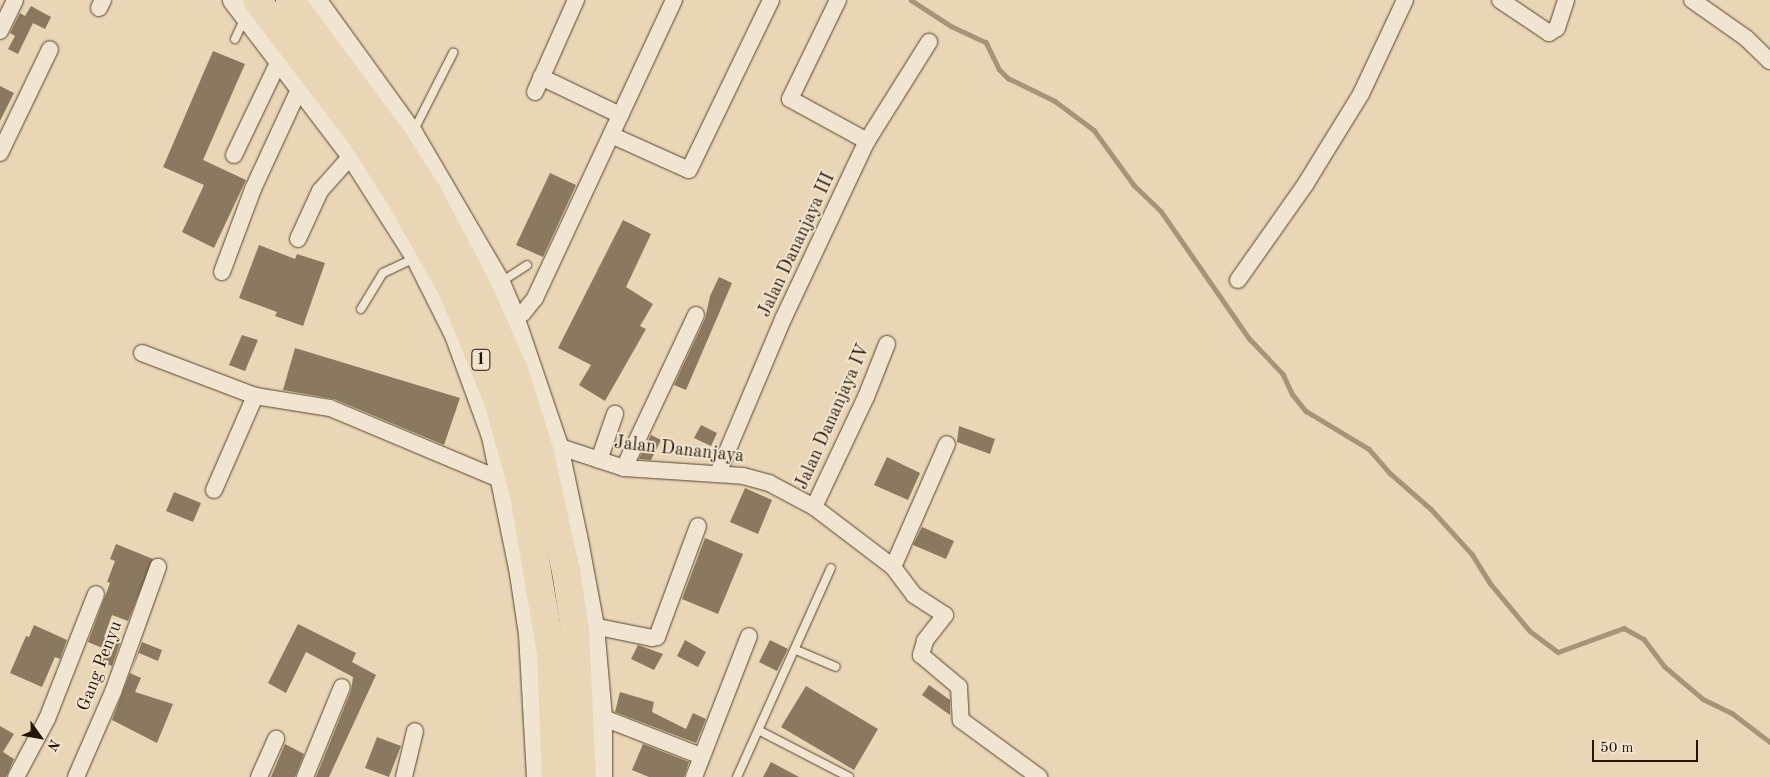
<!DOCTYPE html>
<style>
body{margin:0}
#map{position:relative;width:1770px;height:777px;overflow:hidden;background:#e9d6b6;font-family:"Old Standard TT",serif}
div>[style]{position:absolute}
.stream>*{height:4.5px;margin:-2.25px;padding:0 2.25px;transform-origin:2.25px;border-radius:2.25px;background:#a69478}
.building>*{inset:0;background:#8a795f}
.roads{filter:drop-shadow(0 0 1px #55442e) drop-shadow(0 0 1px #55442e)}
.lane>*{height:8px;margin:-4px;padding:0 4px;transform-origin:4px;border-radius:4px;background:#f1e4d0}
.street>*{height:16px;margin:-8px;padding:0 8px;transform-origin:8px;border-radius:8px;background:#f1e4d0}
.secondary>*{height:22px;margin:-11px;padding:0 11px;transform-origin:11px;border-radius:11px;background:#f1e4d0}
.highway>*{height:28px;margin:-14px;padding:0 14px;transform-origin:14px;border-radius:14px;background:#e9d6b6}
span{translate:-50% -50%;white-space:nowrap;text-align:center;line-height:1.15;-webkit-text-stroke:4px #f1e4d0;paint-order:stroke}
.shield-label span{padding:1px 4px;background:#f1e4d0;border:1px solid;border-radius:4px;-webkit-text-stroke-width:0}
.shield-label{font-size:16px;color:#241401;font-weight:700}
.street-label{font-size:18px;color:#241401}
.north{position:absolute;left:15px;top:712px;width:50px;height:50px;-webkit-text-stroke:4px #f1e4d0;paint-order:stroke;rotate:122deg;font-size:14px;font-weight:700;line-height:20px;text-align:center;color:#241401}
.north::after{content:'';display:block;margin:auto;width:18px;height:22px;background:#241401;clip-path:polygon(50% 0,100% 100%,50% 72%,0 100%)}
.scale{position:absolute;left:1592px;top:740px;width:106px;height:22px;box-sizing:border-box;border:2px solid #241401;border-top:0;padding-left:6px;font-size:15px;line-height:18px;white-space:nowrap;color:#241401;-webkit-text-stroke:4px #f1e4d0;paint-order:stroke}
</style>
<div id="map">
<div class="stream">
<div style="left:911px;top:0;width:48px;rotate:33deg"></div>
<div style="left:951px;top:26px;width:38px;rotate:25deg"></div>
<div style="left:986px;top:42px;width:30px;rotate:64deg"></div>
<div style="left:999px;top:69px;width:13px;rotate:45deg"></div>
<div style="left:1008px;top:78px;width:52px;rotate:26.1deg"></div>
<div style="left:1055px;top:101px;width:49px;rotate:36.6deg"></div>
<div style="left:1094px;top:130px;width:68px;rotate:54deg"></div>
<div style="left:1134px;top:185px;width:37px;rotate:44deg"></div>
<div style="left:1161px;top:211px;width:155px;rotate:55.3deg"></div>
<div style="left:1249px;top:338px;width:50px;rotate:46.6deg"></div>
<div style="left:1283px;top:374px;width:23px;rotate:65deg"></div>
<div style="left:1293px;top:395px;width:21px;rotate:51deg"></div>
<div style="left:1306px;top:411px;width:74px;rotate:31.1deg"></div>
<div style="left:1369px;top:449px;width:33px;rotate:49deg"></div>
<div style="left:1391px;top:474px;width:53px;rotate:41.2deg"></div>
<div style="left:1431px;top:509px;width:61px;rotate:47.7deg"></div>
<div style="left:1472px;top:554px;width:34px;rotate:58deg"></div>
<div style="left:1490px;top:583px;width:62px;rotate:50.2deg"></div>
<div style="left:1530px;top:631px;width:35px;rotate:37deg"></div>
<div style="left:1558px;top:652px;width:70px;rotate:-20deg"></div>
<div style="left:1624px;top:628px;width:23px;rotate:29deg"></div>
<div style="left:1644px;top:639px;width:34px;rotate:53deg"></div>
<div style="left:1664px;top:666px;width:51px;rotate:40.2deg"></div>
<div style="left:1703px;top:699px;width:32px;rotate:26deg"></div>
<div style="left:1732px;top:713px;width:48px;rotate:37.3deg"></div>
</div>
<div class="building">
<div style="clip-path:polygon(31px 6px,51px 17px,45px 29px,33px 23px,18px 54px,8px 49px,15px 36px,10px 33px,20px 13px,25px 16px)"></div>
<div style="clip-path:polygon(213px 51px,245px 64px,203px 160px,246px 180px,214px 248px,182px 232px,204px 185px,163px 167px)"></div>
<div style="clip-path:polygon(0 86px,14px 93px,0 121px)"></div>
<div style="clip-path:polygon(550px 173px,576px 185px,543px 257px,516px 245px)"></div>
<div style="clip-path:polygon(623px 220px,651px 234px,626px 287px,653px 304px,640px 326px,646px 329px,605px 401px,579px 385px,591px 365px,558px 348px)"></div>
<div style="clip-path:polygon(259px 245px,295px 259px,297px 254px,325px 263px,303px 326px,275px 316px,277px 312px,239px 298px)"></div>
<div style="clip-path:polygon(719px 277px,732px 283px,686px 390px,674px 385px,705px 319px,710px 296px)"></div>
<div style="clip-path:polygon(242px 335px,258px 340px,245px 371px,229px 365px)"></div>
<div style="clip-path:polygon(295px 348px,460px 398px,444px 445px,334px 399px,283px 390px)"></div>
<div style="clip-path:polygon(701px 425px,717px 433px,711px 446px,694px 438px)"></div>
<div style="clip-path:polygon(959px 426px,995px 439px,990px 454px,957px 442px)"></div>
<div style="clip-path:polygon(651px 435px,661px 440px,651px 460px,639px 459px)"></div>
<div style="clip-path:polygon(887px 457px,920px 473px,908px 500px,874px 485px)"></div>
<div style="clip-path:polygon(745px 488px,772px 500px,758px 534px,730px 522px)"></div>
<div style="clip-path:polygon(174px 492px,201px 503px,193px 522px,166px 511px)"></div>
<div style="clip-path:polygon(922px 527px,954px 541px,946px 559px,913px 545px)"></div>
<div style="clip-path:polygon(705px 538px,743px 554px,718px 614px,682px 599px)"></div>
<div style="clip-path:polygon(116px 544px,153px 559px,128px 621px,112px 615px,104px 637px,120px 643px,112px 666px,102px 662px,107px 650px,88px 642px,110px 583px,107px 582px,115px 561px,110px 559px)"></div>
<div style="clip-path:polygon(298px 624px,356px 653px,352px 662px,376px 675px,329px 777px,316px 777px,351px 691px,353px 677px,306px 652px,286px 693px,268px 683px)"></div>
<div style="clip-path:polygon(34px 625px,67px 640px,60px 659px,55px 657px,42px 687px,10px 673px,26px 636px,29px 637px)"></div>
<div style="clip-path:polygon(685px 640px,706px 652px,698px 667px,677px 656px)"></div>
<div style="clip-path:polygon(770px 640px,788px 649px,777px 671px,759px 662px)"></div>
<div style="clip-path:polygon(142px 642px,162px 650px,158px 661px,139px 653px,131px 673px)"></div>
<div style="clip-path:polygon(638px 645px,663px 654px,654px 670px,631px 659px)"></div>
<div style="clip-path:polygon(130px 673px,141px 678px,135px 692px,173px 704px,157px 743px,112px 720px)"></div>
<div style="clip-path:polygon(929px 685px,950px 700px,950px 715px,922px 695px)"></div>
<div style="clip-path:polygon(806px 686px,878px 729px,854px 770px,781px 727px)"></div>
<div style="clip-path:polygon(620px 692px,654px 702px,652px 712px,686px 729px,693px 713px,706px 719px,696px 743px,615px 712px)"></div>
<div style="clip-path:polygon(0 726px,14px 734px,3px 752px,14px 759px,6px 777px,0 777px)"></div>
<div style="clip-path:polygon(377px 737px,401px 746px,389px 777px,365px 768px)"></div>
<div style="clip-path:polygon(285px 744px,304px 754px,295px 777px,271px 777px)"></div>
<div style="clip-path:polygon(643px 744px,689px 762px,684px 777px,649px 777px,632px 770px)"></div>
<div style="clip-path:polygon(771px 762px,799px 777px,763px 777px)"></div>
</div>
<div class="roads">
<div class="lane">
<div style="left:235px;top:39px;width:21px;rotate:-65deg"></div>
<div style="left:413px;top:132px;width:89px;rotate:-63.1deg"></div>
<div style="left:501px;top:282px;width:31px;rotate:-33deg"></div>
<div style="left:361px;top:309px;width:42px;rotate:-58.6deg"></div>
<div style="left:383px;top:273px;width:35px;rotate:-25deg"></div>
<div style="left:796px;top:650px;width:43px;rotate:23deg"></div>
<div style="left:760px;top:731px;width:100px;rotate:27.3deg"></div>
<div style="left:737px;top:777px;width:229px;rotate:-65.8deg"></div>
</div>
<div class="street">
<div style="left:838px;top:0;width:110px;rotate:115.9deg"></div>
<div style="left:790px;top:99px;width:88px;rotate:28.6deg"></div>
<div style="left:1500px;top:0;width:59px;rotate:34deg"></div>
<div style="left:1549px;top:33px;width:9px;rotate:-32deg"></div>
<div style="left:1557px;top:28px;width:29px;rotate:-72deg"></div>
<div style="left:1692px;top:0;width:66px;rotate:35.1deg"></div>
<div style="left:1746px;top:38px;width:33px;rotate:44deg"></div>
<div style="left:99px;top:8px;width:9px;rotate:-63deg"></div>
<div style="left:0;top:31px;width:34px;rotate:-64deg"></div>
<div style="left:541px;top:77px;width:88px;rotate:25.7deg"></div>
<div style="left:535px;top:92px;width:101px;rotate:-66deg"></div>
<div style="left:611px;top:135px;width:85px;rotate:24.2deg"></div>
<div style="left:689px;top:170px;width:189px;rotate:-64.2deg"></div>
<div style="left:0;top:153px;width:115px;rotate:-64.3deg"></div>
<div style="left:234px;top:155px;width:106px;rotate:-64.4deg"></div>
<div style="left:298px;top:239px;width:53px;rotate:-65.4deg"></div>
<div style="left:320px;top:191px;width:48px;rotate:-48.4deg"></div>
<div style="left:222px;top:272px;width:89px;rotate:-69.5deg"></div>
<div style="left:253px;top:189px;width:115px;rotate:-65.2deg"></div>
<div style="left:1238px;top:280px;width:116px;rotate:-54.8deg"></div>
<div style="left:1305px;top:185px;width:107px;rotate:-58.4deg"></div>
<div style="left:1361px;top:94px;width:104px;rotate:-64.9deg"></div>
<div style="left:514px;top:318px;width:10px;rotate:-29deg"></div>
<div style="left:523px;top:313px;width:19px;rotate:-51deg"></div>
<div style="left:535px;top:298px;width:329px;rotate:-65deg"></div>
<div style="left:142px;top:353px;width:121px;rotate:20.8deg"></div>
<div style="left:255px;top:396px;width:76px;rotate:9.1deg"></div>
<div style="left:330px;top:408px;width:189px;rotate:22.8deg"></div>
<div style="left:557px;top:446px;width:71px;rotate:18.2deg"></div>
<div style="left:624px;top:468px;width:119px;rotate:3.8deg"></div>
<div style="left:743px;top:476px;width:27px;rotate:15deg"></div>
<div style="left:769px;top:483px;width:51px;rotate:28.1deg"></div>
<div style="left:814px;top:507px;width:99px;rotate:37.2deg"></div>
<div style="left:893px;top:567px;width:35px;rotate:53deg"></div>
<div style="left:914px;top:595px;width:37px;rotate:33deg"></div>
<div style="left:945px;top:615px;width:33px;rotate:128deg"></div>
<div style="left:925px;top:641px;width:15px;rotate:106deg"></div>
<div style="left:921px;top:655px;width:50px;rotate:40.1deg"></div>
<div style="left:959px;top:687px;width:33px;rotate:87deg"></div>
<div style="left:961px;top:720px;width:97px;rotate:36.2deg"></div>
<div style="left:599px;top:460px;width:49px;rotate:-70.8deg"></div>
<div style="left:624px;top:468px;width:169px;rotate:-64.8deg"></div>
<div style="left:718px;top:473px;width:169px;rotate:-67.1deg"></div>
<div style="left:784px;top:317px;width:195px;rotate:-64.8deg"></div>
<div style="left:867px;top:141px;width:117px;rotate:-57.9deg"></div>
<div style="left:214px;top:490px;width:103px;rotate:-66.4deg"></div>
<div style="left:814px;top:507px;width:122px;rotate:-64.7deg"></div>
<div style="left:866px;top:397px;width:57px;rotate:-68.4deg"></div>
<div style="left:893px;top:567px;width:134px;rotate:-66.3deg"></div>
<div style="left:593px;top:626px;width:60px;rotate:11.5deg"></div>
<div style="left:652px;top:638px;width:5px;rotate:-11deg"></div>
<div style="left:657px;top:637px;width:118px;rotate:-69.7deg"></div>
<div style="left:601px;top:717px;width:107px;rotate:21.3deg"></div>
<div style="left:16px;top:777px;width:66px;rotate:-61.9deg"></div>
<div style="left:47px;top:719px;width:134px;rotate:-68.6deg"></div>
<div style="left:76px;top:777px;width:93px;rotate:-66.5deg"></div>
<div style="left:113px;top:692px;width:133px;rotate:-70.2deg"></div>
<div style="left:259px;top:777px;width:42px;rotate:-65.9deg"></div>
<div style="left:305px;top:777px;width:97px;rotate:-67.7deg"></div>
<div style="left:404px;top:777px;width:47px;rotate:-76.6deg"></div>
<div style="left:694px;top:777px;width:151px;rotate:-68.7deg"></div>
</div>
<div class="secondary">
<div style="left:234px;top:0;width:195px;rotate:52.7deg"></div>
<div style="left:352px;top:155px;width:121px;rotate:57.5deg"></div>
<div style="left:417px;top:257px;width:87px;rotate:63.4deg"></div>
<div style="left:456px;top:335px;width:108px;rotate:69.9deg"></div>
<div style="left:493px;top:436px;width:141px;rotate:78.5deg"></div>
<div style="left:521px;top:574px;width:61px;rotate:81.5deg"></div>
<div style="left:530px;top:634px;width:143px;rotate:86.8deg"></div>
<div style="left:315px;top:0;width:165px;rotate:54.1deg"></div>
<div style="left:412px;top:134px;width:173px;rotate:59.7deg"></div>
<div style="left:499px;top:283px;width:30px;rotate:67deg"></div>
<div style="left:511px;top:311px;width:143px;rotate:71.2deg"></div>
<div style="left:557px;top:446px;width:102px;rotate:78.1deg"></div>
<div style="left:578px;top:546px;width:81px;rotate:79.4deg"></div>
<div style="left:593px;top:626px;width:91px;rotate:85deg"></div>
<div style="left:601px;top:717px;width:60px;rotate:90deg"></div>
</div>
<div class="highway">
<div style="left:257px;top:0;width:170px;rotate:52.7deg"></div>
<div style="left:360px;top:135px;width:76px;rotate:57.4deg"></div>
<div style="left:401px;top:199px;width:106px;rotate:60.5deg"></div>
<div style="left:453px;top:291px;width:122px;rotate:67.8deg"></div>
<div style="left:499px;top:404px;width:94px;rotate:74.6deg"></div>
<div style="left:524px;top:495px;width:160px;rotate:80.3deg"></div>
<div style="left:551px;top:653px;width:124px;rotate:87.7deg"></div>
<div style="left:290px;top:0;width:173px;rotate:53.5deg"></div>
<div style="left:393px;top:139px;width:63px;rotate:57.3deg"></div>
<div style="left:427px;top:192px;width:107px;rotate:62.2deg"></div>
<div style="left:477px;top:287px;width:91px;rotate:66deg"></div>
<div style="left:514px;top:370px;width:87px;rotate:72.6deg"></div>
<div style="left:540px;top:453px;width:121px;rotate:77.6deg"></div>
<div style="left:566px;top:571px;width:60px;rotate:81.3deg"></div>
<div style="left:575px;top:630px;width:147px;rotate:87.3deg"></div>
</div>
</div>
<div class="shield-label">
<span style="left:481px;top:360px">1</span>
</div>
<div class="street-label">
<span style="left:797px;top:245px;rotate:-65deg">Jalan Dananjaya III</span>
<span style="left:833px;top:417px;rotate:-66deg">Jalan Dananjaya IV</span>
<span style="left:679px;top:450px;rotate:6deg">Jalan Dananjaya</span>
<span style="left:100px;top:666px;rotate:-69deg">Gang Penyu</span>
</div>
<div class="north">N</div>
<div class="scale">50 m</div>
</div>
